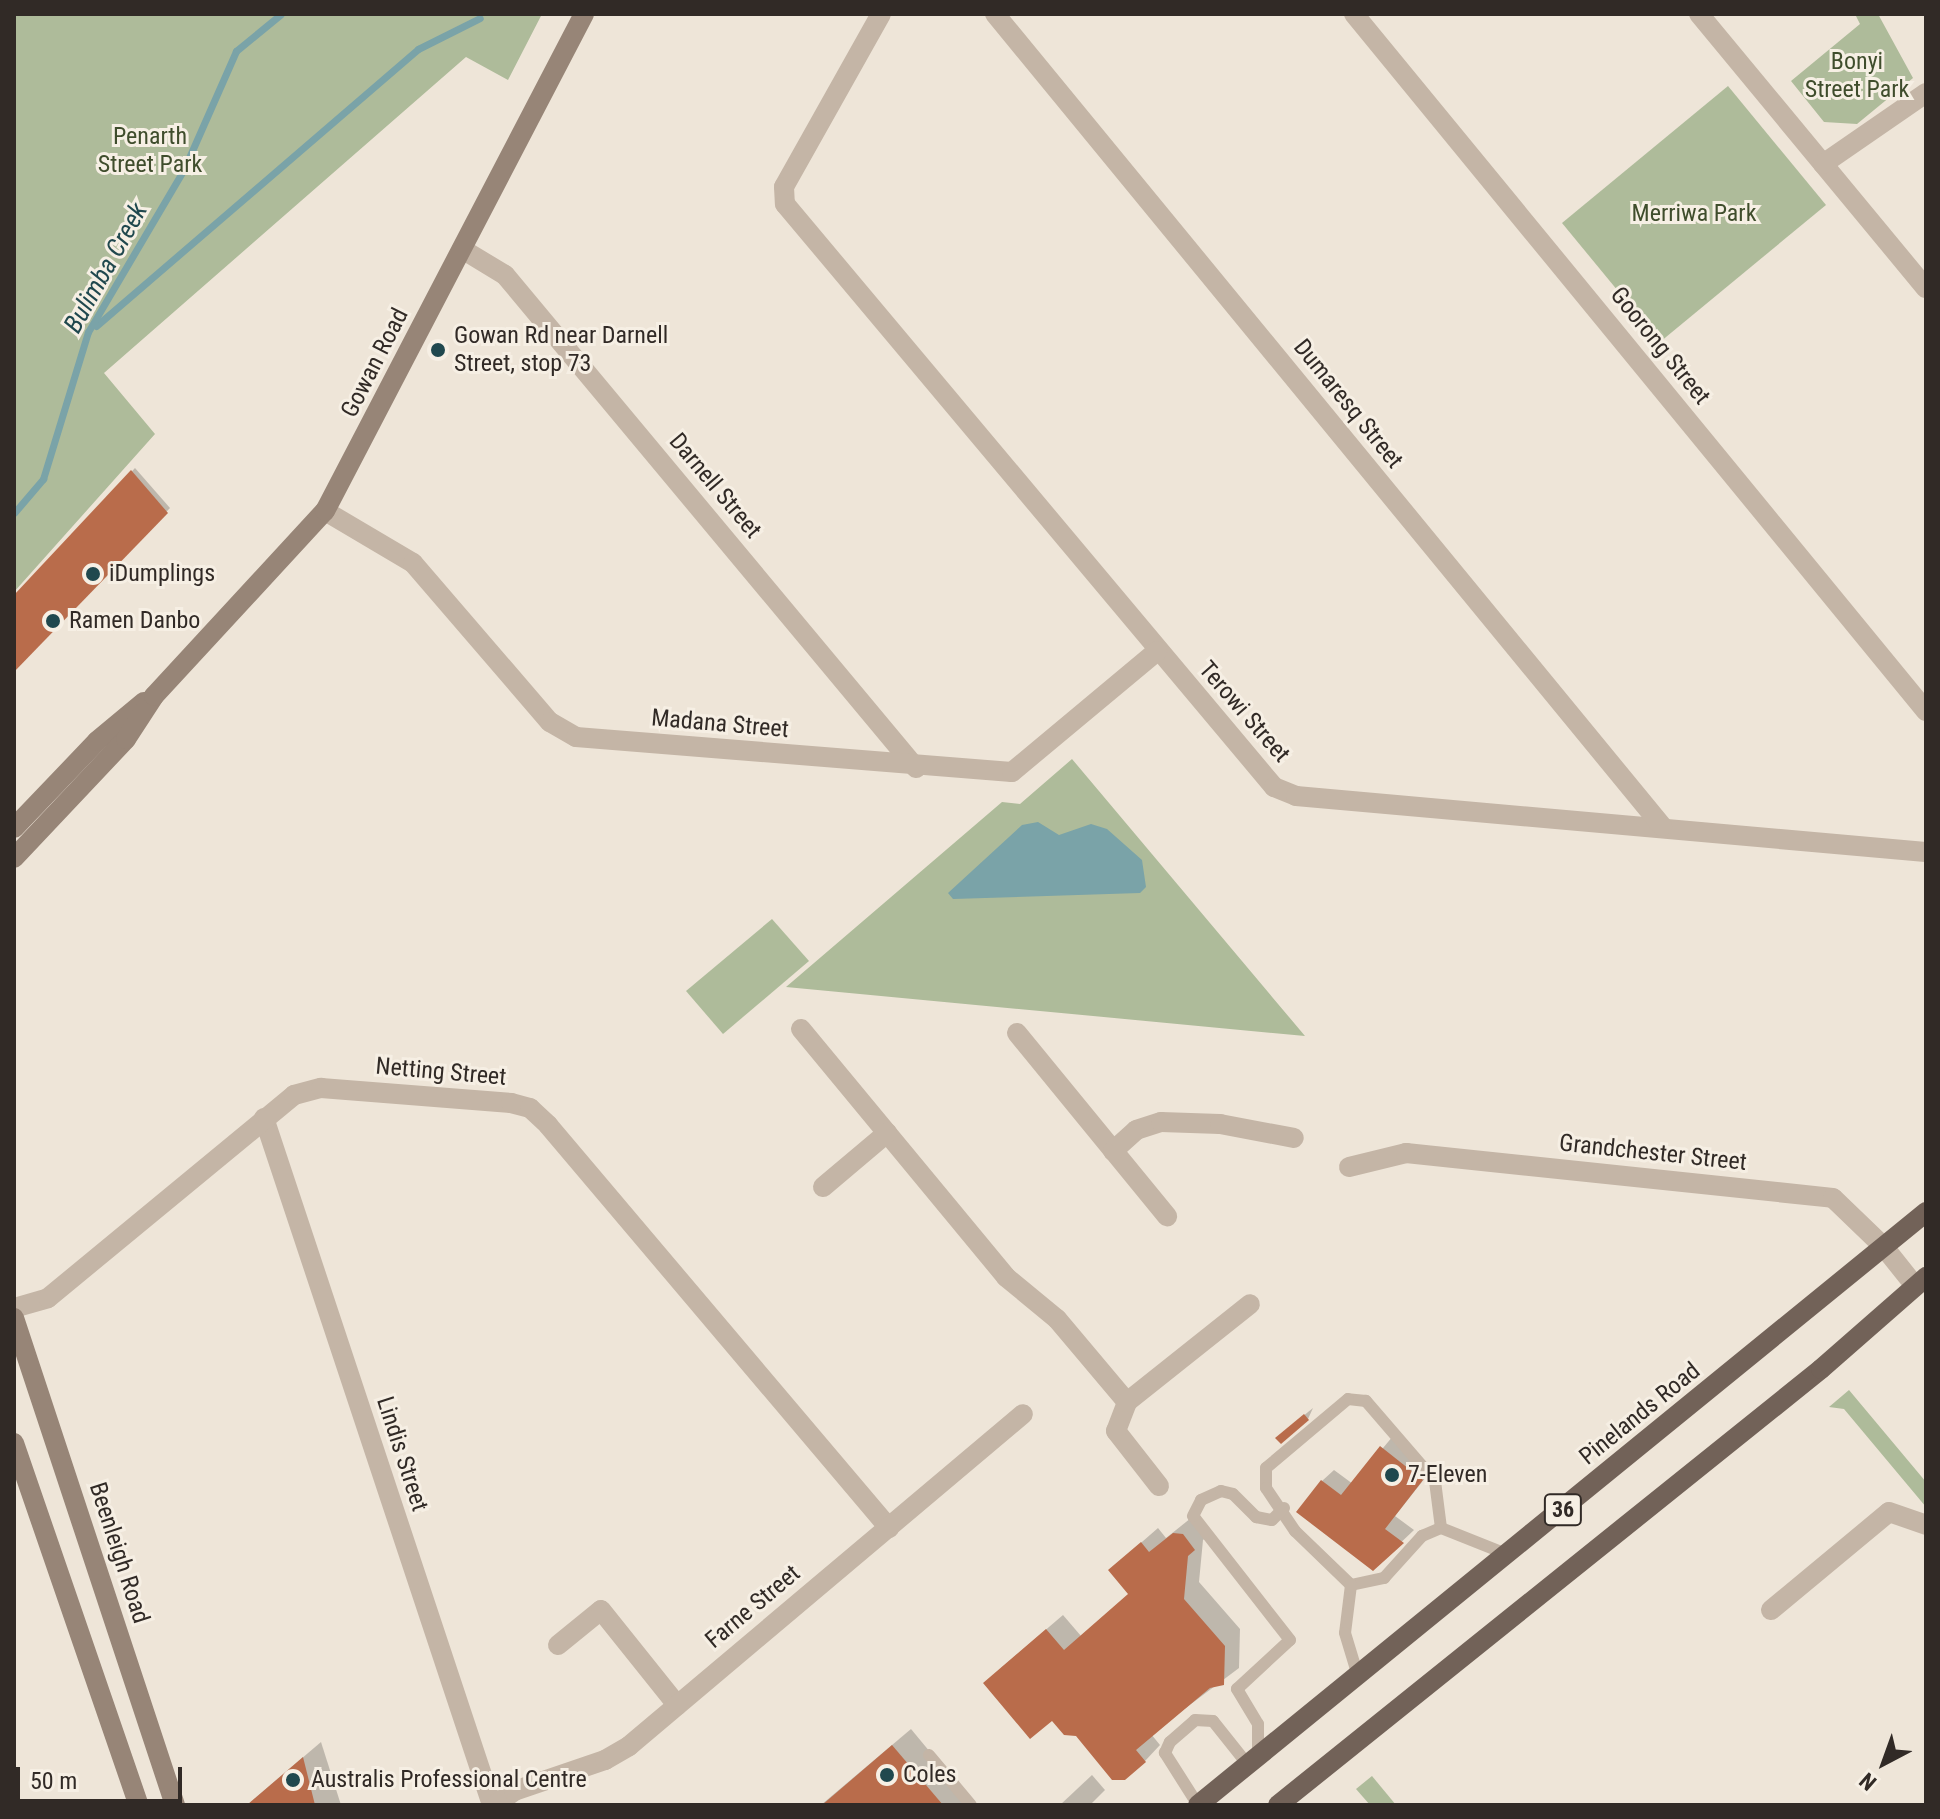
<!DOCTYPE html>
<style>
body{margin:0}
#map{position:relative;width:1940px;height:1819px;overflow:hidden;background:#eee5d8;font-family:"Roboto Condensed",sans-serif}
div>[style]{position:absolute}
.green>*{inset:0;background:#aebb9a}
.water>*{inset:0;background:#7aa3a8}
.shadow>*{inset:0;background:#0003}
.stream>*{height:7px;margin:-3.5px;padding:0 3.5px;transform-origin:3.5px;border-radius:3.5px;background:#7aa3a8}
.building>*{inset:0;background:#b96c4b}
.lane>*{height:12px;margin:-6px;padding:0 6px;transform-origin:6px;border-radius:6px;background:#c4b5a6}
.street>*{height:20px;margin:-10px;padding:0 10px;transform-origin:10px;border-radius:10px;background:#c4b5a6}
.secondary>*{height:20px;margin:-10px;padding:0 10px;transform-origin:10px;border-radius:10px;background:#978577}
.primary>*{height:20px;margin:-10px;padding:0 10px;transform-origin:10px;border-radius:10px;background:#726258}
.dots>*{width:22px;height:22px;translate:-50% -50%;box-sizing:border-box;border:4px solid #f6efe4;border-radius:50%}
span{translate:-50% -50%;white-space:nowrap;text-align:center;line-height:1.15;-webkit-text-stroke:6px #f6efe4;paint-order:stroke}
.shield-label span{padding:2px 6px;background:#f6efe4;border:2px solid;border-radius:6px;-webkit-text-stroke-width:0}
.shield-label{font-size:22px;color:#312a26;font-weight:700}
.park-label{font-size:24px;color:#3f4d2c}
.poi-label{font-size:24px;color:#312a26}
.left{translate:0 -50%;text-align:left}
.street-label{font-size:24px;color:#312a26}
.water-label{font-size:26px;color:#20484e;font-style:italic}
.frame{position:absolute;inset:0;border:16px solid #312a26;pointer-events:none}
.north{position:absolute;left:1844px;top:1723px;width:80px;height:80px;-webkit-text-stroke:6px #f6efe4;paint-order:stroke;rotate:221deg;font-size:22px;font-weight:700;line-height:32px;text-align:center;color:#312a26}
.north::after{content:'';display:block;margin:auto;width:28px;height:36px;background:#312a26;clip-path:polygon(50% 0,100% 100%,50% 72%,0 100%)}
.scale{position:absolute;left:16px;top:1767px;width:166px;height:36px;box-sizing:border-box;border:4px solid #312a26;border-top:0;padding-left:10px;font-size:24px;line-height:28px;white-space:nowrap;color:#312a26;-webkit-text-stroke:6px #f6efe4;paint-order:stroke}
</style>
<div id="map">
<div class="green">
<div style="clip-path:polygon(14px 14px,542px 14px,508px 80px,466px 57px,104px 373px,155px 434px,14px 592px)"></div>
<div style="clip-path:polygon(1855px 14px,1878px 14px,1913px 78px,1857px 124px,1824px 122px,1791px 81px,1860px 24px)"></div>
<div style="clip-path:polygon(1728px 86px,1826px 205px,1660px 342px,1562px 223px)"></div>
<div style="clip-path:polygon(1072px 759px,1305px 1036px,786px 987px,1002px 802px,1020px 804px)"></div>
<div style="clip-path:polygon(772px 919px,809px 961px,723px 1034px,686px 991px)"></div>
<div style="clip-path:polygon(1849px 1390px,1926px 1482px,1926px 1507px,1844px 1409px,1829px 1407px)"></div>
<div style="clip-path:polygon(1372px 1776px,1396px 1805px,1370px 1805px,1356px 1789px)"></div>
</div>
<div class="water">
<div style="clip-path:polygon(1038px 822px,1059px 835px,1091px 824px,1107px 829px,1142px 860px,1146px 887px,1140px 893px,953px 899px,948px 893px,1022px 825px)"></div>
</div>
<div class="shadow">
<div style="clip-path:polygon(135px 468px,170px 508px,14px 671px,14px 601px)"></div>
<div style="clip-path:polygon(1313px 1408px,1308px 1419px,1286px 1430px)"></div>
<div style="clip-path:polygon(1393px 1436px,1433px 1468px,1395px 1516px,1414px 1530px,1373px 1569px,1322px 1481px,1334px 1470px,1353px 1484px)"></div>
<div style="clip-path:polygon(1191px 1518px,1210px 1533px,1203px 1540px,1199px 1582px,1240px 1629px,1239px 1668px,1151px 1734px,1160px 1745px,1145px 1761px,1077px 1734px,1001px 1668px,1063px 1615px,1081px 1636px,1130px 1593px,1127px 1555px,1158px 1528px,1166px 1538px)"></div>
<div style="clip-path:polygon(911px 1729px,974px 1805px,821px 1805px)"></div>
<div style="clip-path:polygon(321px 1742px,341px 1805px,247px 1805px)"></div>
<div style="clip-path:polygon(1092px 1775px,1105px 1790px,1090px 1805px,1060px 1805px)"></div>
</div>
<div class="stream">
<div style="left:96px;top:326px;width:425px;rotate:-40.7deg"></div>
<div style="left:418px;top:49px;width:69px;rotate:-26.6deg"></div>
<div style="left:14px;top:513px;width:45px;rotate:-49.5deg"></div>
<div style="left:43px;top:479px;width:154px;rotate:-73deg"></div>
<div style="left:88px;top:332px;width:189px;rotate:-59.5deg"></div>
<div style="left:184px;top:169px;width:129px;rotate:-66.2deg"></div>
<div style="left:236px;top:51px;width:58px;rotate:-39.4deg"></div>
</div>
<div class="building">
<div style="clip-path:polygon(131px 470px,168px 513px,14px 672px,14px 595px)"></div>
<div style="clip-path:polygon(1304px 1414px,1309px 1420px,1281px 1444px,1275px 1438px)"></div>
<div style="clip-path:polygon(1380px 1446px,1423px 1480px,1385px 1529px,1404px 1543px,1373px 1571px,1296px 1512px,1321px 1480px,1341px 1495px)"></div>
<div style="clip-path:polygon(1173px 1533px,1183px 1534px,1195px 1550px,1188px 1556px,1184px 1599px,1225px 1646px,1224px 1685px,1210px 1688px,1136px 1750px,1146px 1762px,1125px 1780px,1112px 1780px,1076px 1736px,1064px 1735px,1052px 1721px,1030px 1739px,983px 1683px,1046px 1629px,1064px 1650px,1128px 1594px,1108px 1570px,1141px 1542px,1149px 1552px)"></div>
<div style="clip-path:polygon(892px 1745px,943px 1805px,822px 1805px)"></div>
<div style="clip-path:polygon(303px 1757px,315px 1805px,247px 1805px)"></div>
</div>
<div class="lane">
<div style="left:1441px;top:1528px;width:47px;rotate:-97.3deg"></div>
<div style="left:1435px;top:1481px;width:106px;rotate:-130.8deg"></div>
<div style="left:1366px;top:1401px;width:18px;rotate:-174deg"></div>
<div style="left:1348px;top:1399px;width:107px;rotate:139.9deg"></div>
<div style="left:1266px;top:1468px;width:20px;rotate:90deg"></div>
<div style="left:1266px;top:1488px;width:52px;rotate:56deg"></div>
<div style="left:1295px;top:1531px;width:78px;rotate:44deg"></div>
<div style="left:1351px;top:1585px;width:34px;rotate:-12deg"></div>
<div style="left:1384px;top:1578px;width:57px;rotate:-47.9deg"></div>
<div style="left:1422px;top:1536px;width:21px;rotate:-23deg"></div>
<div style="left:1441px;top:1528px;width:73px;rotate:21.7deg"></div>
<div style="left:1351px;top:1585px;width:48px;rotate:97.1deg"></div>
<div style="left:1345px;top:1633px;width:45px;rotate:73.2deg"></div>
<div style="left:929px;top:1755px;width:65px;rotate:50deg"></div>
<div style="left:1258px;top:1756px;width:32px;rotate:-90deg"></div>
<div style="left:1258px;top:1724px;width:41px;rotate:-121deg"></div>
<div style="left:1237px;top:1689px;width:72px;rotate:-42.8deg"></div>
<div style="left:1290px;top:1640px;width:157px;rotate:-128deg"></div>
<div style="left:1193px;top:1516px;width:18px;rotate:-63deg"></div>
<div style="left:1201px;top:1500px;width:22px;rotate:-24deg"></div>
<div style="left:1221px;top:1491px;width:12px;rotate:14deg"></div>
<div style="left:1233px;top:1494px;width:33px;rotate:45deg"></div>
<div style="left:1256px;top:1517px;width:16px;rotate:11deg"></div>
<div style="left:1272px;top:1520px;width:17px;rotate:-45deg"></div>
<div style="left:1198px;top:1805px;width:62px;rotate:-122.4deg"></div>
<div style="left:1165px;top:1753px;width:12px;rotate:-66deg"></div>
<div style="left:1170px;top:1742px;width:33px;rotate:-41deg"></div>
<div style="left:1195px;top:1720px;width:18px;rotate:3deg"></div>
<div style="left:1213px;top:1721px;width:56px;rotate:51.5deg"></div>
</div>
<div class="street">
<div style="left:881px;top:14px;width:198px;rotate:119.3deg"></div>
<div style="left:784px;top:187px;width:17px;rotate:87deg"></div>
<div style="left:785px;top:204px;width:761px;rotate:50.01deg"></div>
<div style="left:1274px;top:787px;width:24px;rotate:22deg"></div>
<div style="left:1296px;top:796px;width:632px;rotate:5.08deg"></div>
<div style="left:995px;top:14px;width:1051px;rotate:50.6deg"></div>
<div style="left:1354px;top:14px;width:902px;rotate:50.63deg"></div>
<div style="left:1699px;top:14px;width:356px;rotate:50.4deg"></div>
<div style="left:1823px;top:164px;width:125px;rotate:-34.6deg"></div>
<div style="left:462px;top:249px;width:50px;rotate:31.2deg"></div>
<div style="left:505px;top:275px;width:642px;rotate:50.18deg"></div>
<div style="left:325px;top:511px;width:102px;rotate:30.6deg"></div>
<div style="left:413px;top:563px;width:210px;rotate:49.3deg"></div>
<div style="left:550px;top:722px;width:30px;rotate:30deg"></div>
<div style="left:576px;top:737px;width:437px;rotate:4.6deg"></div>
<div style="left:1012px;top:772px;width:189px;rotate:-39.8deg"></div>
<div style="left:801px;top:1029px;width:322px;rotate:50.4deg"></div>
<div style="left:1006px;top:1277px;width:66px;rotate:39.5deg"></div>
<div style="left:1057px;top:1319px;width:109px;rotate:49.9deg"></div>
<div style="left:1017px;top:1033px;width:237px;rotate:50.7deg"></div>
<div style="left:264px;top:1118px;width:724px;rotate:71.64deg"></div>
<div style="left:1113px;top:1151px;width:31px;rotate:-42deg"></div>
<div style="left:1136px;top:1130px;width:26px;rotate:-18deg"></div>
<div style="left:1161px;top:1122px;width:59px;rotate:1.9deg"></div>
<div style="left:1220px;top:1124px;width:75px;rotate:10.7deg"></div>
<div style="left:1349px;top:1167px;width:59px;rotate:-13.8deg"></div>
<div style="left:1406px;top:1153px;width:429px;rotate:6deg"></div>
<div style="left:1833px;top:1198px;width:71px;rotate:43.9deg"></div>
<div style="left:1884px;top:1247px;width:50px;rotate:51.5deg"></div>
<div style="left:823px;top:1187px;width:84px;rotate:-40.2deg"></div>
<div style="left:14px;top:1308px;width:35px;rotate:-16deg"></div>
<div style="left:48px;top:1298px;width:319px;rotate:-39.5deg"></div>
<div style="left:294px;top:1095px;width:28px;rotate:-15deg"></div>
<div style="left:321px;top:1088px;width:191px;rotate:4.5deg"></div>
<div style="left:511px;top:1103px;width:20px;rotate:15deg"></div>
<div style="left:530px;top:1108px;width:25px;rotate:43deg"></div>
<div style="left:548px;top:1125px;width:528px;rotate:49.76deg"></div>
<div style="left:1159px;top:1486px;width:70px;rotate:-128deg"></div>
<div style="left:1116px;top:1431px;width:31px;rotate:-69deg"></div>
<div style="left:1127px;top:1402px;width:157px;rotate:-38.5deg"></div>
<div style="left:1771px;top:1610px;width:153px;rotate:-39.7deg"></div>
<div style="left:1889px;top:1512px;width:39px;rotate:19deg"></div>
<div style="left:558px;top:1645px;width:55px;rotate:-39.1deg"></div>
<div style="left:601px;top:1610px;width:122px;rotate:51.3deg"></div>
<div style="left:495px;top:1805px;width:24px;rotate:-36deg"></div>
<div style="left:514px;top:1791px;width:96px;rotate:-18.8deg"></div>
<div style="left:605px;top:1760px;width:28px;rotate:-30deg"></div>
<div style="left:629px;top:1746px;width:515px;rotate:-40.12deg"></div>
</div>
<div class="secondary">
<div style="left:14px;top:828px;width:120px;rotate:-46.3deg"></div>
<div style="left:97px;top:741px;width:61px;rotate:-39.7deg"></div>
<div style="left:14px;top:858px;width:163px;rotate:-46.7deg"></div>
<div style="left:126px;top:739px;width:51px;rotate:-56.9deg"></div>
<div style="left:154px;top:696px;width:252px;rotate:-47.3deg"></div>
<div style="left:325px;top:511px;width:560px;rotate:-62.47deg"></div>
<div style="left:14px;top:1318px;width:513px;rotate:71.71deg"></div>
<div style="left:14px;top:1443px;width:383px;rotate:71deg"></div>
</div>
<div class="primary">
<div style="left:1198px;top:1805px;width:939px;rotate:-39.16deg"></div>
<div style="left:1278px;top:1805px;width:696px;rotate:-38.76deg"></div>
<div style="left:1821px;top:1369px;width:140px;rotate:-41.2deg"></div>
</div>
<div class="dots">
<div style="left:438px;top:350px;background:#20484e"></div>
<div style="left:93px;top:574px;background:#20484e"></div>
<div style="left:53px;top:621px;background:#20484e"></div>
<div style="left:1392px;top:1475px;background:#20484e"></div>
<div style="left:887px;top:1775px;background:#20484e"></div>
<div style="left:293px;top:1780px;background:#20484e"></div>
</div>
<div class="shield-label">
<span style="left:1563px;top:1510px">36</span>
</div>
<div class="park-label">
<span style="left:1857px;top:76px">Bonyi<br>Street Park</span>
<span style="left:150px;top:151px">Penarth<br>Street Park</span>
<span style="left:1694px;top:214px">Merriwa Park</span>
</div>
<div class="poi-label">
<span class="left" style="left:454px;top:350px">Gowan Rd near Darnell<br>Street, stop 73</span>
<span class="left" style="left:109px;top:574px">iDumplings</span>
<span class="left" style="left:69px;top:621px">Ramen Danbo</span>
<span class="left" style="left:1408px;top:1475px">7-Eleven</span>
<span class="left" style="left:903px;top:1775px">Coles</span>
<span class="left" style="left:311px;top:1780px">Australis Professional Centre</span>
</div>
<div class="street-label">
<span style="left:1660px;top:346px;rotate:51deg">Goorong Street</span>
<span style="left:375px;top:363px;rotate:-63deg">Gowan Road</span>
<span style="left:1348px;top:404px;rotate:51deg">Dumaresq Street</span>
<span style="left:715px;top:486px;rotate:50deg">Darnell Street</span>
<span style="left:1244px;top:712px;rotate:49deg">Terowi Street</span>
<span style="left:720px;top:724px;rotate:5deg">Madana Street</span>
<span style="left:441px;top:1072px;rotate:5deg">Netting Street</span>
<span style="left:1653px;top:1153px;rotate:6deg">Grandchester Street</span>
<span style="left:1640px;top:1414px;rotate:-39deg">Pinelands Road</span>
<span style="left:402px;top:1454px;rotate:72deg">Lindis Street</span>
<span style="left:119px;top:1553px;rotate:72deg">Beenleigh Road</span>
<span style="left:753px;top:1607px;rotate:-40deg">Farne Street</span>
</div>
<div class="water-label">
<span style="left:106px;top:268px;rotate:-61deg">Bulimba Creek</span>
</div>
<div class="frame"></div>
<div class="north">N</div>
<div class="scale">50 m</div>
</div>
